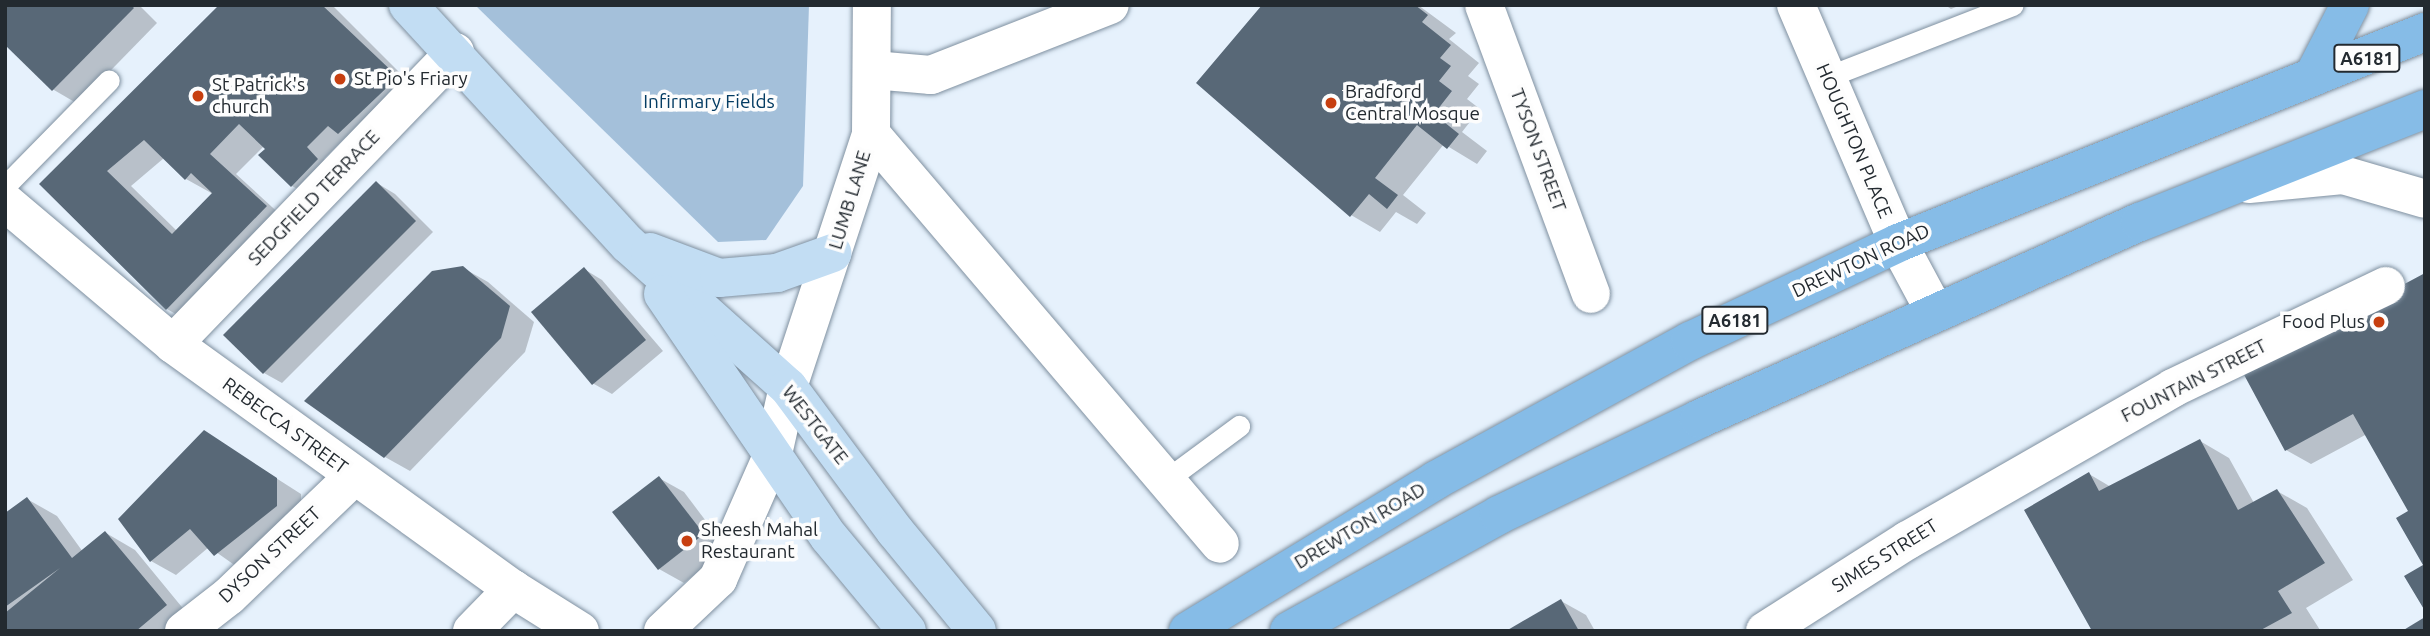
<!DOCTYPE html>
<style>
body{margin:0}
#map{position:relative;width:2430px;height:636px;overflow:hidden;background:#e6f1fc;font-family:Ubuntu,sans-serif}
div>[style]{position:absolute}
.green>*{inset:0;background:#a4c0da}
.shadow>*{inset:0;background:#0003}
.building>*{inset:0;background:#586877}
.roads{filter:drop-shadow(0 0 2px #7f90a0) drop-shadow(0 0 2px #7f90a0)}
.service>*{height:21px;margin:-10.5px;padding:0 10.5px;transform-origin:10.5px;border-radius:10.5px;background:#fff}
.minor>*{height:38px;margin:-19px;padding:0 19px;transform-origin:19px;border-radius:19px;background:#fff}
.tertiary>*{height:38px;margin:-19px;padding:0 19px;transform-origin:19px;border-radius:19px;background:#fff}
.secondary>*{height:38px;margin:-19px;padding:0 19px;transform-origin:19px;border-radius:19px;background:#c2ddf3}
.primary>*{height:38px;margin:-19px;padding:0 19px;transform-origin:19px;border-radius:19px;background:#86bce7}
.dots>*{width:19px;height:19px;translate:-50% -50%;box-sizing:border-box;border:4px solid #fdfdfd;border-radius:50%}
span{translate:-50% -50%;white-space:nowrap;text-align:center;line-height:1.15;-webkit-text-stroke:7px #fdfdfd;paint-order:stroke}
.shield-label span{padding:2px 5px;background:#fdfdfd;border:2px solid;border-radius:5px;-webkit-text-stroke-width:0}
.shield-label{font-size:18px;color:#232a30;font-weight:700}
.poi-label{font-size:19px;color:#232a30}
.left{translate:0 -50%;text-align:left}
.right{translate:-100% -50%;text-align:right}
.park-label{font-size:19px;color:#043c63}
.street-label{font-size:19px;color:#232a30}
.frame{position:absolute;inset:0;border:7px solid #232a30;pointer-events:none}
</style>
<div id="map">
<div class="green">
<div style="clip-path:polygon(475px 5px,809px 5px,803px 186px,766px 240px,718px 242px)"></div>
</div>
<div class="shadow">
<div style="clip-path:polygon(5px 5px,139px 5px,157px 23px,78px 104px,54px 90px,5px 43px)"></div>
<div style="clip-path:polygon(evenodd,222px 5px,332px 5px,415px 88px,357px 143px,346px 137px,324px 159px,335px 170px,310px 196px,292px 186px,264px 146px,236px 174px,284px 218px,191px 323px,167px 309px,41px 184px,222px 5px,164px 158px,186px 179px,213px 194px,177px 231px,131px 186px,164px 158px)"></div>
<div style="clip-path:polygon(1264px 5px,1418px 5px,1456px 33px,1449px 39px,1479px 63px,1468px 76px,1479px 84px,1467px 99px,1480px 109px,1462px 132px,1487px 151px,1477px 164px,1444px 144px,1403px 195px,1426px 213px,1417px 224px,1396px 212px,1380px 232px,1351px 215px,1199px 83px)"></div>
<div style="clip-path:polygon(1945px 5px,1961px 5px,1951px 9px)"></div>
<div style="clip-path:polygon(377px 183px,395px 194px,433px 232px,282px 383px,264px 373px)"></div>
<div style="clip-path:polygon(463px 268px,488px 282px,534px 322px,525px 352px,410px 471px,385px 457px)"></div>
<div style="clip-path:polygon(584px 269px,602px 280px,663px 351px,612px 394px,594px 384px,533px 312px)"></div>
<div style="clip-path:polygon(2425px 275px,2410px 512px,2367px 434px,2311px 464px,2286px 450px)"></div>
<div style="clip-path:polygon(204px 432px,301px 494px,301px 520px,240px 569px,209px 547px,176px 575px,151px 561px)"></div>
<div style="clip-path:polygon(2200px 441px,2229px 458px,2254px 503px,2277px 491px,2307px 508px,2353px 580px,2306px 608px,2320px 630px,2094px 631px,2089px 474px,2111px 487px)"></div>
<div style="clip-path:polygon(659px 478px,684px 492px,727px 549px,684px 583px,659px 569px)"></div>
<div style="clip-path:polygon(27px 499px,57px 516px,83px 552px,106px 533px,135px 550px,195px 623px,185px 631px,5px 631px,5px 515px)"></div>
<div style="clip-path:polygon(1561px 601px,1586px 615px,1595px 631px,1509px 631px)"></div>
</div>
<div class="building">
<div style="clip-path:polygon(5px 5px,131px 5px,134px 8px,52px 91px,5px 45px)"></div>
<div style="clip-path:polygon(evenodd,219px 5px,322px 5px,398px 77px,338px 134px,328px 126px,307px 147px,318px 159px,291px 187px,258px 155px,265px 149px,239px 124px,210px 154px,267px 206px,166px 310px,39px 184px,219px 5px,144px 140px,185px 180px,191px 173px,212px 193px,172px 234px,107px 171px,144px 140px)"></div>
<div style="clip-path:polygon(1262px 5px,1415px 5px,1428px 15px,1422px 22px,1451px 45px,1440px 58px,1451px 66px,1439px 81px,1452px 91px,1434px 114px,1459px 134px,1447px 149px,1417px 125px,1375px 178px,1398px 195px,1387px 209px,1369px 194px,1350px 217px,1196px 83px)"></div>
<div style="clip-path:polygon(376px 181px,416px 221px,263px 374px,223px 335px)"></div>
<div style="clip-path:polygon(463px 266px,510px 306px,501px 338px,384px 458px,304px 401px,432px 271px)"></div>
<div style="clip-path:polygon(584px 267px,646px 340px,592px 385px,531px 312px)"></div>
<div style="clip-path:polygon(2425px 273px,2425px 611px,2404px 576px,2423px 565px,2396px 518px,2408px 511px,2353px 414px,2285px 451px,2242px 371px)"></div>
<div style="clip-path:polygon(204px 430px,277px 478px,277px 506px,214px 556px,190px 529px,150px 562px,118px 519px)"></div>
<div style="clip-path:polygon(2200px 439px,2238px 510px,2277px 489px,2325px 563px,2278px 591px,2292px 613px,2259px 631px,2092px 631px,2024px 510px,2089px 472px,2099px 491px)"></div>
<div style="clip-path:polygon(659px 476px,704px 534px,658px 570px,612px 512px)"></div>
<div style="clip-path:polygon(27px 497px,72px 558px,105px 531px,167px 605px,136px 631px,5px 631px,5px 613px,60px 568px,5px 607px,5px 513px)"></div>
<div style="clip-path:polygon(1561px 599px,1579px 631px,1506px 631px)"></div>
<div style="clip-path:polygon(2425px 617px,2425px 631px,2402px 631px)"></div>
</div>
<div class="roads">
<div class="service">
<div style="left:1827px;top:77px;width:199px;rotate:-21.2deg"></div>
<div style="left:5px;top:186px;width:148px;rotate:-45.5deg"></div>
<div style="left:1166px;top:480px;width:91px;rotate:-36.5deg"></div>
</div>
<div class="minor">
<div style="left:1484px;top:5px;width:308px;rotate:69.7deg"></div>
<div style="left:1796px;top:5px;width:259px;rotate:66.8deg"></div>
<div style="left:1898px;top:243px;width:78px;rotate:61.8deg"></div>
<div style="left:873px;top:70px;width:58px;rotate:4.9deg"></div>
<div style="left:931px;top:75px;width:192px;rotate:-21.4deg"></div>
<div style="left:871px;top:134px;width:538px;rotate:49.59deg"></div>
<div style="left:5px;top:202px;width:220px;rotate:40.2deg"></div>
<div style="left:173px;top:344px;width:419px;rotate:35.8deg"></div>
<div style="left:513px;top:589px;width:79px;rotate:32.1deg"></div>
<div style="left:173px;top:344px;width:406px;rotate:-46deg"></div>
<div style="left:184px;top:631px;width:57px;rotate:-37.9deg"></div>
<div style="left:229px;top:596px;width:173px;rotate:-43.8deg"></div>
<div style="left:472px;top:631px;width:59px;rotate:-45.7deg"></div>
<div style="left:663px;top:631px;width:76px;rotate:-43.4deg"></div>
<div style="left:718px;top:579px;width:137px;rotate:-66.3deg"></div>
<div style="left:773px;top:454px;width:69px;rotate:-77.4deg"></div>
<div style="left:788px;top:387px;width:266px;rotate:-71.8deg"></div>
<div style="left:871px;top:134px;width:129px;rotate:-89.6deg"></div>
<div style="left:1765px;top:631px;width:169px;rotate:-32.5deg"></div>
<div style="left:1908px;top:540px;width:305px;rotate:-29.8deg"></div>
<div style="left:2173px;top:388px;width:236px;rotate:-25.6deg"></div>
</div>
<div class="tertiary">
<div style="left:2249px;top:184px;width:94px;rotate:-5.5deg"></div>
<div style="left:2343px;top:175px;width:85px;rotate:16.3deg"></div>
</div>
<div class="secondary">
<div style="left:408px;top:5px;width:325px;rotate:47.4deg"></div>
<div style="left:628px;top:244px;width:215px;rotate:41.8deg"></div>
<div style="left:788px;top:387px;width:179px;rotate:53.4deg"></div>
<div style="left:895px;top:531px;width:129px;rotate:50.6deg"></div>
<div style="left:650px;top:252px;width:74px;rotate:20.6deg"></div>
<div style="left:719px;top:278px;width:58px;rotate:-4.9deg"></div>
<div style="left:777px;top:273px;width:59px;rotate:-19.7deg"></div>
<div style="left:663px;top:294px;width:294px;rotate:55.7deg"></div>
<div style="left:829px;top:537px;width:122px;rotate:50.3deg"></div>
</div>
<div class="primary">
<div style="left:2314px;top:75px;width:79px;rotate:-62.8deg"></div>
<div style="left:1188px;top:631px;width:290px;rotate:-31.3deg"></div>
<div style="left:1436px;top:480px;width:290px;rotate:-28.7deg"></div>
<div style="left:1690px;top:341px;width:230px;rotate:-25.2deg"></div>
<div style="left:1898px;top:243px;width:568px;rotate:-21.82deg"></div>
<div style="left:1289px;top:631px;width:240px;rotate:-28.9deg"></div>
<div style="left:1499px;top:515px;width:222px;rotate:-25.6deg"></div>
<div style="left:1699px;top:419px;width:483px;rotate:-24.1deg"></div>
<div style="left:2140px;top:222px;width:307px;rotate:-21.6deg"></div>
</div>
</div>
<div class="dots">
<div style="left:340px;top:79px;background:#c73f10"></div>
<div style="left:198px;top:96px;background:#c73f10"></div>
<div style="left:1331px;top:103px;background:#c73f10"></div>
<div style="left:2379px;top:322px;background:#c73f10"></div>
<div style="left:687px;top:541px;background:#c73f10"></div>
</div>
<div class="shield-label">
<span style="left:2367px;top:58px">A6181</span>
<span style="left:1735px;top:320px">A6181</span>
</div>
<div class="poi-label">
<span class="left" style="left:354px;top:79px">St Pio's Friary</span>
<span class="left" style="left:212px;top:96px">St Patrick's<br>church</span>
<span class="left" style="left:1345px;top:103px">Bradford<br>Central Mosque</span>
<span class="right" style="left:2365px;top:322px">Food Plus</span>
<span class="left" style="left:701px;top:541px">Sheesh Mahal<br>Restaurant</span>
</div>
<div class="park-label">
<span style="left:709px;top:102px">Infirmary Fields</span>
</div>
<div class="street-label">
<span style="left:1854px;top:141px;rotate:67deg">HOUGHTON PLACE</span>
<span style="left:1538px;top:150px;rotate:70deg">TYSON STREET</span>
<span style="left:314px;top:198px;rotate:-46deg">SEDGFIELD TERRACE</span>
<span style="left:850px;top:200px;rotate:-73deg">LUMB LANE</span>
<span style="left:1861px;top:261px;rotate:-25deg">DREWTON ROAD</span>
<span style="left:2194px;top:381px;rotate:-27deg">FOUNTAIN STREET</span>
<span style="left:815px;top:425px;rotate:52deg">WESTGATE</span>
<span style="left:285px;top:426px;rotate:36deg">REBECCA STREET</span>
<span style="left:1360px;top:526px;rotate:-31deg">DREWTON ROAD</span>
<span style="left:270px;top:555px;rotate:-43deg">DYSON STREET</span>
<span style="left:1885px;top:556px;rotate:-32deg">SIMES STREET</span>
</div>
<div class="frame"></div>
</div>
